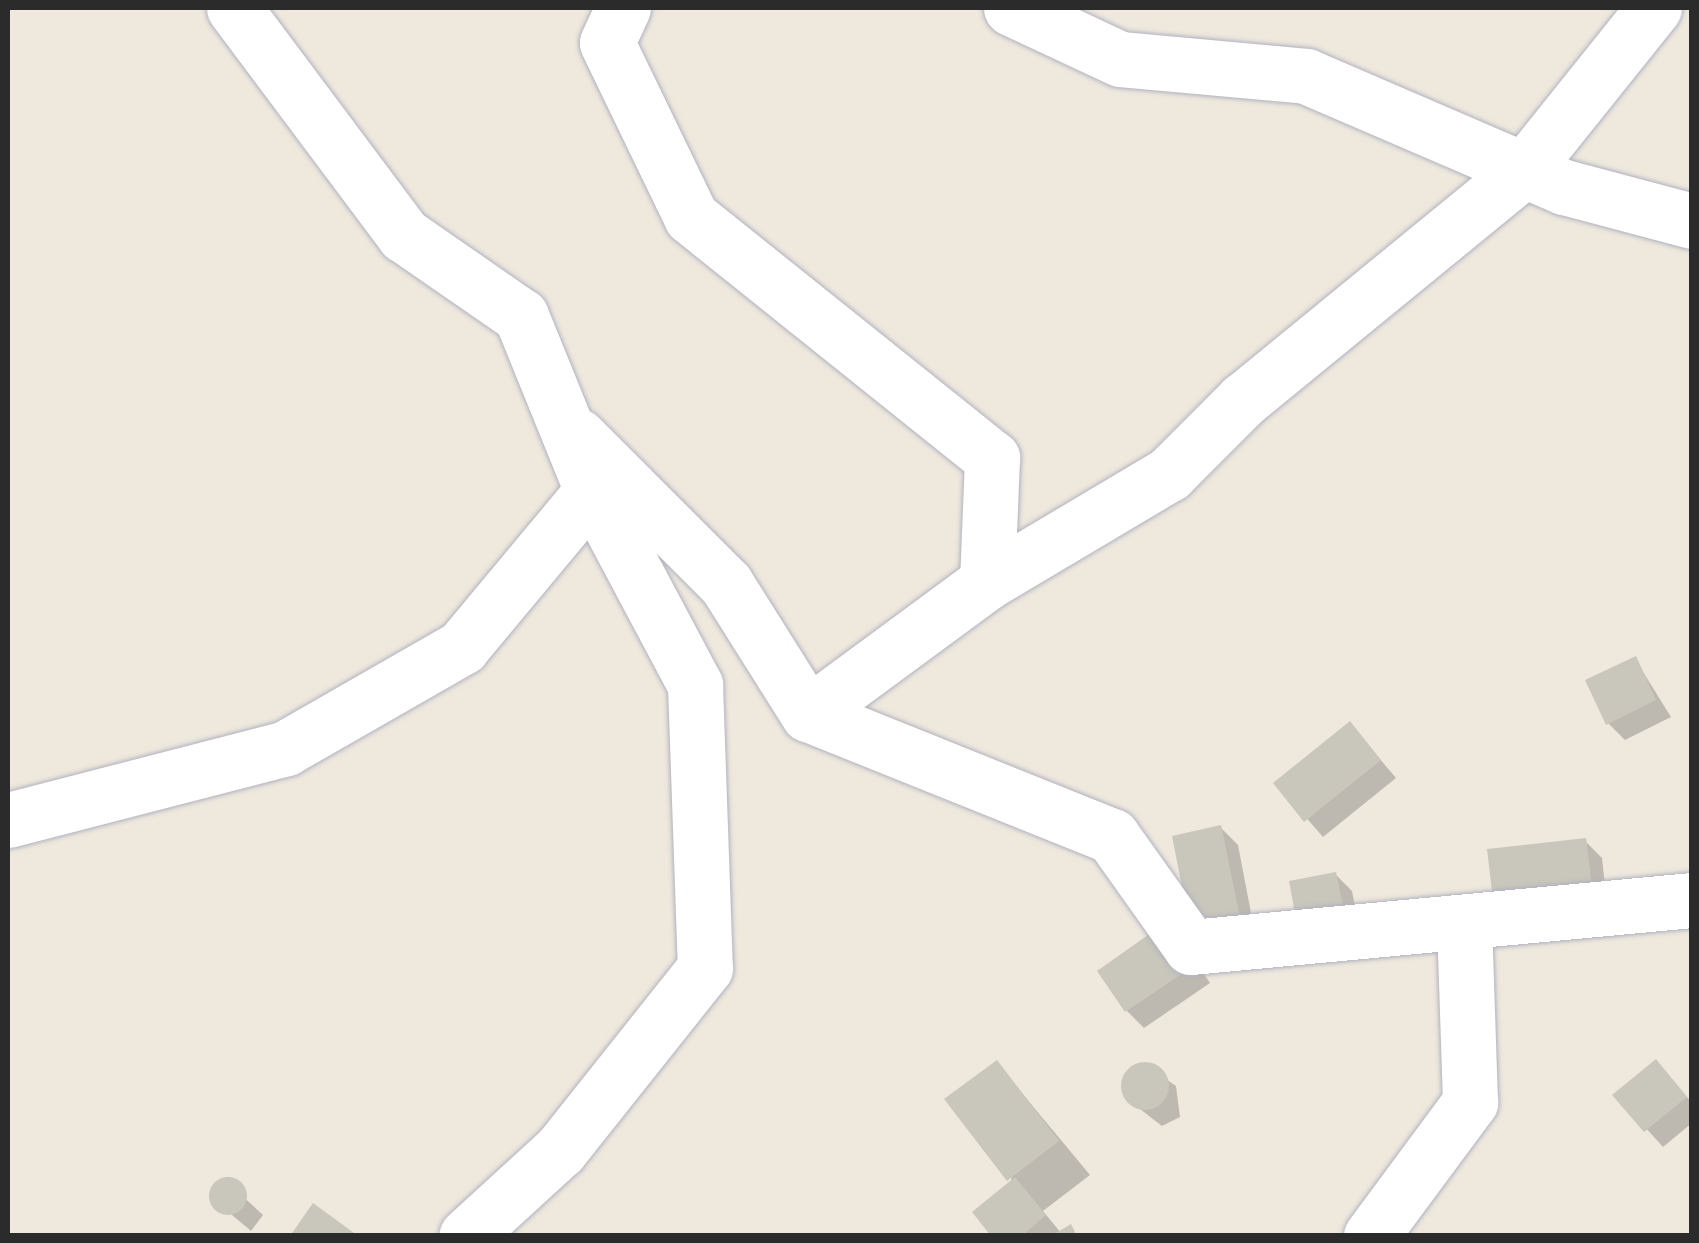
<!DOCTYPE html>
<style>
body{margin:0}
#map{position:relative;width:1699px;height:1243px;overflow:hidden;background:#eee8dd;font-family:"Source Sans 3",sans-serif}
div>[style]{position:absolute}
.shadow>*{inset:0;background:#0003}
.building>*{inset:0;background:#c9c6bb}
.round{border-radius:50%}
.roads{filter:drop-shadow(0 0 2px #b1b2c0) drop-shadow(0 0 2px #b1b2c0)}
.street>*{height:55px;margin:-27.5px;padding:0 27.5px;transform-origin:27.5px;border-radius:27.5px;background:#fff}
span{translate:-50% -50%;white-space:nowrap;text-align:center;line-height:1.15;-webkit-text-stroke:9px #fff;paint-order:stroke}
.frame{position:absolute;inset:0;border:10px solid #2b2b2b;pointer-events:none}
</style>
<div id="map">
<div class="shadow">
<div style="clip-path:polygon(1635px 659px,1671px 717px,1625px 740px,1608px 723px)"></div>
<div style="clip-path:polygon(1350px 724px,1396px 778px,1323px 837px,1276px 783px)"></div>
<div style="clip-path:polygon(1221px 828px,1238px 845px,1256px 939px,1211px 949px)"></div>
<div style="clip-path:polygon(1585px 841px,1602px 858px,1607px 904px,1490px 851px)"></div>
<div style="clip-path:polygon(1335px 874px,1352px 891px,1363px 947px,1320px 956px)"></div>
<div style="clip-path:polygon(1182px 943px,1210px 983px,1144px 1028px,1127px 1011px)"></div>
<div style="clip-path:polygon(997px 1063px,1090px 1175px,1043px 1211px,1061px 1233px,1079px 1236px,995px 1236px,1012px 1183px)"></div>
<div style="clip-path:polygon(1145px 1065px,1176px 1086px,1180px 1117px,1162px 1126px,1131px 1102px,1127px 1074px)"></div>
<div style="clip-path:polygon(1672px 1079px,1692px 1103px,1692px 1123px,1663px 1147px,1616px 1095px)"></div>
<div style="clip-path:polygon(226px 1181px,263px 1215px,251px 1231px,213px 1199px)"></div>
</div>
<div class="building">
<div style="clip-path:polygon(1636px 656px,1656px 700px,1606px 725px,1585px 680px)"></div>
<div style="clip-path:polygon(1350px 721px,1381px 760px,1304px 822px,1273px 783px)"></div>
<div style="clip-path:polygon(1221px 825px,1241px 922px,1191px 933px,1172px 836px)"></div>
<div style="clip-path:polygon(1586px 838px,1592px 887px,1493px 900px,1487px 849px)"></div>
<div style="clip-path:polygon(1336px 872px,1348px 930px,1300px 940px,1289px 881px)"></div>
<div style="clip-path:polygon(1165px 923px,1195px 965px,1125px 1012px,1097px 971px)"></div>
<div style="clip-path:polygon(1656px 1059px,1687px 1097px,1644px 1132px,1612px 1095px)"></div>
<div style="clip-path:polygon(997px 1060px,1059px 1141px,1007px 1181px,944px 1099px)"></div>
<div class="round" style="left:1121px;top:1062px;width:48px;height:48px"></div>
<div class="round" style="left:209px;top:1177px;width:38px;height:38px"></div>
<div style="clip-path:polygon(1015px 1177px,1046px 1215px,1022px 1236px,991px 1236px,972px 1212px)"></div>
<div style="clip-path:polygon(313px 1203px,354px 1233px,352px 1236px,290px 1236px)"></div>
<div style="clip-path:polygon(1071px 1224px,1077px 1236px,1051px 1236px)"></div>
</div>
<div class="roads">
<div class="street">
<div style="left:234px;top:8px;width:284px;rotate:53.2deg"></div>
<div style="left:404px;top:235px;width:142px;rotate:34.7deg"></div>
<div style="left:521px;top:316px;width:189px;rotate:67.9deg"></div>
<div style="left:592px;top:491px;width:220px;rotate:62deg"></div>
<div style="left:695px;top:685px;width:283px;rotate:88deg"></div>
<div style="left:705px;top:968px;width:233px;rotate:128.5deg"></div>
<div style="left:560px;top:1150px;width:127px;rotate:137.5deg"></div>
<div style="left:623px;top:8px;width:38px;rotate:115deg"></div>
<div style="left:607px;top:43px;width:193px;rotate:64.2deg"></div>
<div style="left:691px;top:217px;width:386px;rotate:38.7deg"></div>
<div style="left:992px;top:458px;width:124px;rotate:92.3deg"></div>
<div style="left:987px;top:582px;width:222px;rotate:143.6deg"></div>
<div style="left:808px;top:714px;width:328px;rotate:21.9deg"></div>
<div style="left:1112px;top:836px;width:136px;rotate:54.6deg"></div>
<div style="left:1191px;top:947px;width:503px;rotate:-5.36deg"></div>
<div style="left:1011px;top:8px;width:120px;rotate:25.1deg"></div>
<div style="left:1120px;top:59px;width:187px;rotate:5.2deg"></div>
<div style="left:1306px;top:76px;width:281px;rotate:23.3deg"></div>
<div style="left:1564px;top:187px;width:132px;rotate:14.9deg"></div>
<div style="left:578px;top:436px;width:209px;rotate:45deg"></div>
<div style="left:726px;top:584px;width:154px;rotate:57.8deg"></div>
<div style="left:987px;top:582px;width:212px;rotate:-30.7deg"></div>
<div style="left:1169px;top:474px;width:105px;rotate:-45deg"></div>
<div style="left:1243px;top:400px;width:363px;rotate:-39.3deg"></div>
<div style="left:1524px;top:170px;width:208px;rotate:-51.3deg"></div>
<div style="left:8px;top:820px;width:287px;rotate:-14.5deg"></div>
<div style="left:286px;top:748px;width:203px;rotate:-29.8deg"></div>
<div style="left:462px;top:647px;width:203px;rotate:-50.2deg"></div>
<div style="left:1371px;top:1236px;width:167px;rotate:-53.5deg"></div>
<div style="left:1470px;top:1102px;width:180px;rotate:-91.9deg"></div>
</div>
</div>
<div class="frame"></div>
</div>
